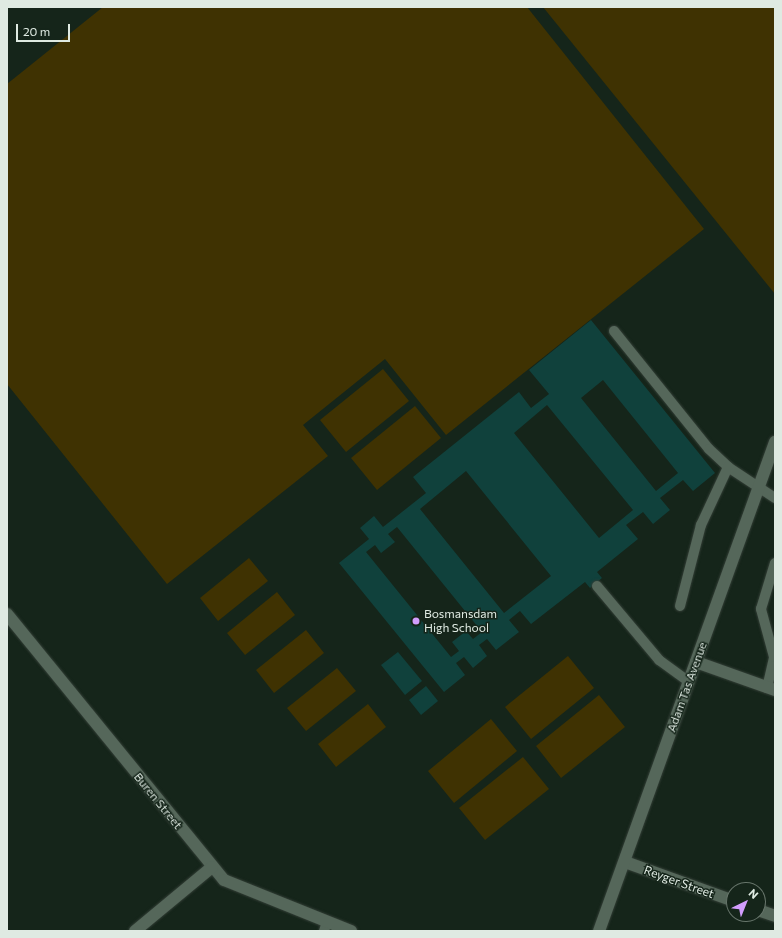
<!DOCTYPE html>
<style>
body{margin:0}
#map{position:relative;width:782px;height:938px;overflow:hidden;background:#15251a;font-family:Commissioner,sans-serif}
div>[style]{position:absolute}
.green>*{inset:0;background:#3f3202}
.building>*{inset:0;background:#10413c}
.roads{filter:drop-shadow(0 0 1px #333e36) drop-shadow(0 0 1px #333e36)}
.lane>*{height:10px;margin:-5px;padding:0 5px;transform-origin:5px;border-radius:5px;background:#55675a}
.street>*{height:12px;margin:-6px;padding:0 6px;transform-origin:6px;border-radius:6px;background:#55675a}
.dots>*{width:11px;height:11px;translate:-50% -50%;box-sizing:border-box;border:2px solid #15251a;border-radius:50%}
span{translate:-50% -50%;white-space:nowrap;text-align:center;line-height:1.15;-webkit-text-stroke:3px #15251a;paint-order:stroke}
.poi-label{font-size:12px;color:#dfeae2}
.left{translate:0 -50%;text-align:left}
.street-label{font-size:12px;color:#dfeae2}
.frame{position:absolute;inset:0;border:8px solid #dfeae2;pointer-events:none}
.north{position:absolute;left:726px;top:882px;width:40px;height:40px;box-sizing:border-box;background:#15251a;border:1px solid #66746a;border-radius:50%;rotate:43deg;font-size:11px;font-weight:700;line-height:16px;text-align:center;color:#dfeae2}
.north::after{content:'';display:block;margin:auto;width:14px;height:18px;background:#d29dfd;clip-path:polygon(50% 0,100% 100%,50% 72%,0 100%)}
.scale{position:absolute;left:16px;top:24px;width:54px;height:18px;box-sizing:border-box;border:2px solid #dfeae2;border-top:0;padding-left:5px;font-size:12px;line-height:14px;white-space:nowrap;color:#dfeae2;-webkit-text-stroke:3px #15251a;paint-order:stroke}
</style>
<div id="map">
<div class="green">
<div style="clip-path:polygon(103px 7px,527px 7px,704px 229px,446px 435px,385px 359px,303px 425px,328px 456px,167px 584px,7px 384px,7px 84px)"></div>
<div style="clip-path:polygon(543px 7px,775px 7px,775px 294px)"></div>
<div style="clip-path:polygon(383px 369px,409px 401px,346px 452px,320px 420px)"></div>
<div style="clip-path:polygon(415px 406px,441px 438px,377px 490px,351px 458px)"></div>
<div style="clip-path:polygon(249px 558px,268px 581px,218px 621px,200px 598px)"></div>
<div style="clip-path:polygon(277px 592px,295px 615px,245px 655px,227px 633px)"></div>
<div style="clip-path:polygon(306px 630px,324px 653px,274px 693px,256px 670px)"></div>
<div style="clip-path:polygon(568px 656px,594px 688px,531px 739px,505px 707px)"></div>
<div style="clip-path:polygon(337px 668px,356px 691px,306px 731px,287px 708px)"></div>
<div style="clip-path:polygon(599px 695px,625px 727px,561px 778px,536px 746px)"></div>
<div style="clip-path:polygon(368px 704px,386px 727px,336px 767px,318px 744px)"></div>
<div style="clip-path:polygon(491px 719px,517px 751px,454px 803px,428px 771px)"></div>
<div style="clip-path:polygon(523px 757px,549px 789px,485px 840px,459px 808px)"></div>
</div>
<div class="building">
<div style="clip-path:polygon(evenodd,591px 320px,715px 473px,693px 491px,683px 480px,660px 498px,670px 510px,653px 524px,643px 512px,626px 525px,638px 539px,597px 572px,602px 578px,590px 588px,585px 582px,531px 624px,520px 611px,509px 620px,519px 632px,496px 650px,487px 639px,479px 645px,487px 656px,473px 668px,464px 657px,456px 663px,465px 675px,444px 692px,339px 563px,369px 539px,360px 528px,374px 516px,383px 527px,426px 493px,413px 477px,519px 392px,531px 408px,549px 394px,529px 370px,591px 320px,603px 380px,678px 473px,656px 491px,581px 398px,603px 380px,591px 320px,547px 405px,633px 510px,599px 538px,514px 433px,547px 405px,591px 320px,466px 471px,551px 576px,504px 613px,420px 509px,466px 471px,591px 320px,397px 527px,482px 632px,473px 639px,466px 631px,452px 642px,459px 651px,451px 657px,366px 552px,375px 545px,381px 553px,395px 542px,388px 534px,397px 527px)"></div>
<div style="clip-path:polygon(398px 652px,422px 681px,405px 695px,381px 665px)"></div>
<div style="clip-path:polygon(426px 686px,438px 701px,421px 715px,409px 700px)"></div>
</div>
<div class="roads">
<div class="lane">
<div style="left:614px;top:331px;width:151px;rotate:51.2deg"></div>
<div style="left:709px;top:449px;width:26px;rotate:43deg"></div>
<div style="left:728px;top:467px;width:56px;rotate:33.4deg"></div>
<div style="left:597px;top:586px;width:97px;rotate:50deg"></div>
<div style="left:659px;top:660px;width:37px;rotate:36deg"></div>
<div style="left:680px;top:606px;width:84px;rotate:-75.5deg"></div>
<div style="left:701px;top:525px;width:64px;rotate:-65deg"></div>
<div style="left:767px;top:688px;width:32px;rotate:-77deg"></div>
<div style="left:774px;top:657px;width:50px;rotate:-105.2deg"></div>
<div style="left:761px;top:609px;width:48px;rotate:-73.1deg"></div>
<div style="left:324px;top:931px;width:9px;rotate:-72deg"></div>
</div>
<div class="street">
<div style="left:7px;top:614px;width:343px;rotate:50.8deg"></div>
<div style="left:224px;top:880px;width:137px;rotate:21.9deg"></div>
<div style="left:696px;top:662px;width:84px;rotate:19.5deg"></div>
<div style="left:625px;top:862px;width:116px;rotate:19.7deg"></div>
<div style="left:758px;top:910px;width:18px;rotate:19deg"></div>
<div style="left:135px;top:931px;width:100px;rotate:-39.7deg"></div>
<div style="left:599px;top:931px;width:520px;rotate:-70.21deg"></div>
</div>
</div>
<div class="dots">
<div style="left:416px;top:621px;background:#d29dfd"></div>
</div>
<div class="poi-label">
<span class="left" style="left:424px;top:621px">Bosmansdam<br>High School</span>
</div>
<div class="street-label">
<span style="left:687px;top:687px;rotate:-70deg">Adam Tas Avenue</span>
<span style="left:158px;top:801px;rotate:51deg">Buren Street</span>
<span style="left:679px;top:882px;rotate:20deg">Reyger Street</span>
</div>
<div class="frame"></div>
<div class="north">N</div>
<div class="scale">20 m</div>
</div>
